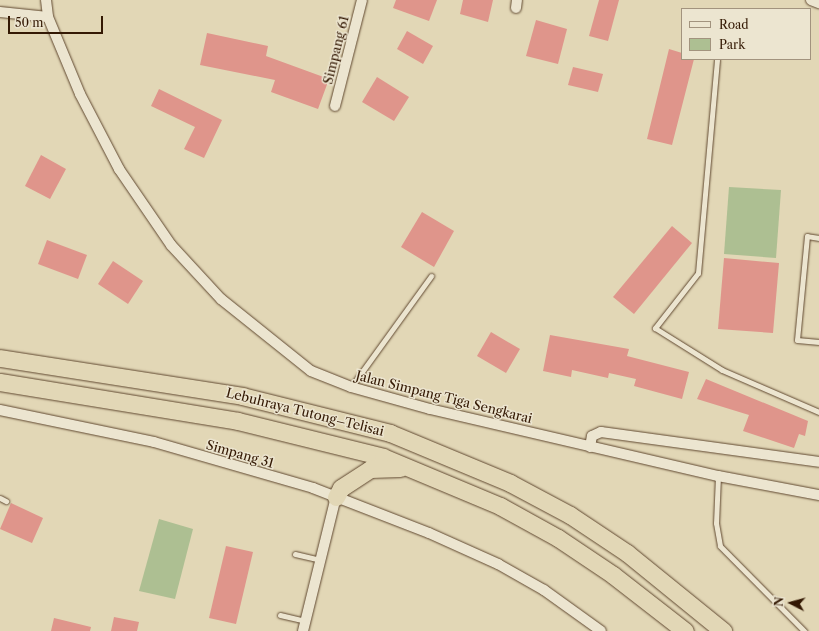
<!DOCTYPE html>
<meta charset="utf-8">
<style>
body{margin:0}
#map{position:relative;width:819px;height:631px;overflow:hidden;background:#e2d7b6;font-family:"Libre Caslon Text",serif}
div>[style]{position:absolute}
.green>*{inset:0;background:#adbf92}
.building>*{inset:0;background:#df958b}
.roads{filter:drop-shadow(0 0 1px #604830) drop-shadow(0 0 1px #604830)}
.service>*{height:5px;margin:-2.5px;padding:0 2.5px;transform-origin:2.5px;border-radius:2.5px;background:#ece5d0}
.minor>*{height:10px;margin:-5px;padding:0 5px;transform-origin:5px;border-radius:5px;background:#ece5d0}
.trunk>*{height:17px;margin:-8.5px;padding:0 8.5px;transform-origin:8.5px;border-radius:8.5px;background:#e2d7b6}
span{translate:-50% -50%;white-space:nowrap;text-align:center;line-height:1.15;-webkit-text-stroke:3px #ece5d0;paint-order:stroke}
.street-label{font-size:13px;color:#341904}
.legend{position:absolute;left:681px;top:8px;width:130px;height:52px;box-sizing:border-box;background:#ece5d0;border:1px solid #a2937e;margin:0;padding:5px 7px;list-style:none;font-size:12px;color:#341904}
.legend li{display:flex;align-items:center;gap:8px;height:20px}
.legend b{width:20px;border:1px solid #a2937e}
.north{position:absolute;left:771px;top:583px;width:40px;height:40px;-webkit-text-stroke:3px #ece5d0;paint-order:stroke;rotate:276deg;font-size:11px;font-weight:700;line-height:16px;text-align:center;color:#341904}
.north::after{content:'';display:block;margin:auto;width:14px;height:18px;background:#341904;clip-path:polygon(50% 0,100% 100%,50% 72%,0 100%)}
.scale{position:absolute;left:8px;top:16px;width:95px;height:18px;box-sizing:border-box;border:2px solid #341904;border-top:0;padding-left:5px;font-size:12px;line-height:14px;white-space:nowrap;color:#341904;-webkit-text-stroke:3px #ece5d0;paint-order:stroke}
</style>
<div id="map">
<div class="green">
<div style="clip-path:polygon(729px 187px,781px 190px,776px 258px,724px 254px)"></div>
<div style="clip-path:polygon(159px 519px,193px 529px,175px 599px,139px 591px)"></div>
</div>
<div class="building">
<div style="clip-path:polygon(396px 0,437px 0,429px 21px,393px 8px)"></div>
<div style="clip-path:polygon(463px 0,493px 0,488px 22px,460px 14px)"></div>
<div style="clip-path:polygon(599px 0,619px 0,608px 41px,589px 36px)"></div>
<div style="clip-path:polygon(536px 20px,567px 29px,558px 64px,526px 56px)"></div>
<div style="clip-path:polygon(407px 31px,433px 46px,423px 64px,397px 49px)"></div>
<div style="clip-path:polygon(207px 33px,268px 46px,266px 56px,329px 79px,318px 109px,271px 92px,275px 80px,200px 65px)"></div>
<div style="clip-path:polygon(669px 49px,682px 53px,682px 59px,694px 59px,672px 145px,647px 139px)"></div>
<div style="clip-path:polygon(573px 67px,603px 74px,598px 92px,568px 85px)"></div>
<div style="clip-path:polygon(377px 77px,409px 97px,394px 121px,362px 102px)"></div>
<div style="clip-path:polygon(159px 89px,222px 120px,204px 158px,184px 149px,195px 127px,151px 106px)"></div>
<div style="clip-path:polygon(41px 155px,66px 169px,50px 199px,25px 186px)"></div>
<div style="clip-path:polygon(422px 212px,454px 231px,434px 267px,401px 247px)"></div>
<div style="clip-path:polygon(672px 226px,692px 243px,634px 314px,613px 297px)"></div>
<div style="clip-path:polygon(47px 240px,87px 255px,78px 279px,38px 264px)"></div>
<div style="clip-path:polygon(724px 258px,779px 263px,773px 333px,718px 329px)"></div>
<div style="clip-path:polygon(113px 261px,143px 281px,128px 304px,98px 284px)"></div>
<div style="clip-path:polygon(491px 332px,520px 349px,506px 373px,477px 356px)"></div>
<div style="clip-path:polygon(550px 335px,629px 349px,627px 356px,689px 372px,682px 399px,634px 386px,636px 379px,609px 373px,608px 378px,572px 370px,571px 377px,543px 371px)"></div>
<div style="clip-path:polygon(706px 379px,808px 421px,805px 436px,799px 434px,794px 448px,743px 431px,749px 415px,697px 399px)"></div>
<div style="clip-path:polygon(11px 503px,43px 518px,32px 543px,0 529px)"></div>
<div style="clip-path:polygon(226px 546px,253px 552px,236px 624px,209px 618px)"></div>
<div style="clip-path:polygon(114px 617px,139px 622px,137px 631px,111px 631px)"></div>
<div style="clip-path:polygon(54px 618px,91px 627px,90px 631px,51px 631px)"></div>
</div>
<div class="roads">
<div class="service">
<div style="left:717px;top:60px;width:214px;rotate:95.1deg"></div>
<div style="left:698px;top:273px;width:70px;rotate:128deg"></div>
<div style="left:655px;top:328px;width:79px;rotate:32.1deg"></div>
<div style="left:722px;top:370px;width:106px;rotate:23.4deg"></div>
<div style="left:819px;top:238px;width:12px;rotate:-171deg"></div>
<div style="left:807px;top:236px;width:104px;rotate:95.5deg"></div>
<div style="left:797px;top:340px;width:22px;rotate:5deg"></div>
<div style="left:351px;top:387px;width:137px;rotate:-54.2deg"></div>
<div style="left:718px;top:476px;width:47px;rotate:92.4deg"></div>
<div style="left:716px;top:523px;width:23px;rotate:80deg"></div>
<div style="left:720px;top:546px;width:120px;rotate:45.3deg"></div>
<div style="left:0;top:498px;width:7px;rotate:27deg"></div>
<div style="left:295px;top:554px;width:27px;rotate:13deg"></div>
<div style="left:280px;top:615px;width:27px;rotate:13deg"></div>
</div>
<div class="minor">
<div style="left:46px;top:0;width:17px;rotate:83deg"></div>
<div style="left:811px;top:0;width:9px;rotate:21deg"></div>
<div style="left:516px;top:8px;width:8px;rotate:-83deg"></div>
<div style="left:0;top:12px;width:48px;rotate:5.9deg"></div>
<div style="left:48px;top:17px;width:83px;rotate:67.4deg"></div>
<div style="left:80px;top:94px;width:85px;rotate:62.5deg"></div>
<div style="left:119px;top:169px;width:92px;rotate:55.6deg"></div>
<div style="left:171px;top:245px;width:74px;rotate:47.2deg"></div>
<div style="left:221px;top:299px;width:115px;rotate:38.7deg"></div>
<div style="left:311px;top:371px;width:43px;rotate:21.8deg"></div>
<div style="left:351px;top:387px;width:82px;rotate:15.6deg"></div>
<div style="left:430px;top:409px;width:296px;rotate:13.1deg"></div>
<div style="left:718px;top:476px;width:103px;rotate:10.7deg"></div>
<div style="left:335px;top:106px;width:109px;rotate:-75.7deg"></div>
<div style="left:0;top:410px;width:157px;rotate:11.7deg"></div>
<div style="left:154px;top:442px;width:166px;rotate:16.1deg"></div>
<div style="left:313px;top:488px;width:124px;rotate:21.2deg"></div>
<div style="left:429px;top:533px;width:76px;rotate:24.2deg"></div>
<div style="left:498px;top:564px;width:53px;rotate:29.5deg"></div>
<div style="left:544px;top:590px;width:70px;rotate:35.7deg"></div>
<div style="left:590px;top:447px;width:11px;rotate:-80deg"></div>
<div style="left:592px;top:436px;width:10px;rotate:-24deg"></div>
<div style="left:601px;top:432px;width:220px;rotate:7.8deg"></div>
<div style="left:303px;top:631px;width:138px;rotate:-76.2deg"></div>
</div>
<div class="trunk">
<div style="left:0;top:358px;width:245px;rotate:8.9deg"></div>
<div style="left:242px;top:396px;width:153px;rotate:14deg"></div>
<div style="left:390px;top:433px;width:130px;rotate:22.6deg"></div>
<div style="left:510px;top:483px;width:68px;rotate:28.1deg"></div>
<div style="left:570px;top:515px;width:69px;rotate:33.7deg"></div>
<div style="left:627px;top:553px;width:124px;rotate:39.1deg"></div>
<div style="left:0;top:382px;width:241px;rotate:9.3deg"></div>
<div style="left:238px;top:421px;width:149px;rotate:13.9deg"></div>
<div style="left:383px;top:457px;width:127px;rotate:22.7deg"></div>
<div style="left:500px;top:506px;width:66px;rotate:28.9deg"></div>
<div style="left:558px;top:538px;width:66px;rotate:33.9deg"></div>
<div style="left:613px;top:575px;width:91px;rotate:37.9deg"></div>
<div style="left:336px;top:497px;width:10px;rotate:-61deg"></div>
<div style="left:341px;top:488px;width:35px;rotate:-33deg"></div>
<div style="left:370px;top:469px;width:30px;rotate:-2deg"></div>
</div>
</div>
<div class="street-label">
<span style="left:336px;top:50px;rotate:-76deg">Simpang 61</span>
<span style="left:444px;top:397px;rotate:14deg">Jalan Simpang Tiga Sengkarai</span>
<span style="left:305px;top:412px;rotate:14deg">Lebuhraya Tutong–Telisai</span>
<span style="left:240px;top:454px;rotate:16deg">Simpang 31</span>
</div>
<ul class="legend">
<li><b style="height:5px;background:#ece5d0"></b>Road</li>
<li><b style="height:11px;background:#adbf92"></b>Park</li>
</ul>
<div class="north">N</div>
<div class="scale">50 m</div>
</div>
